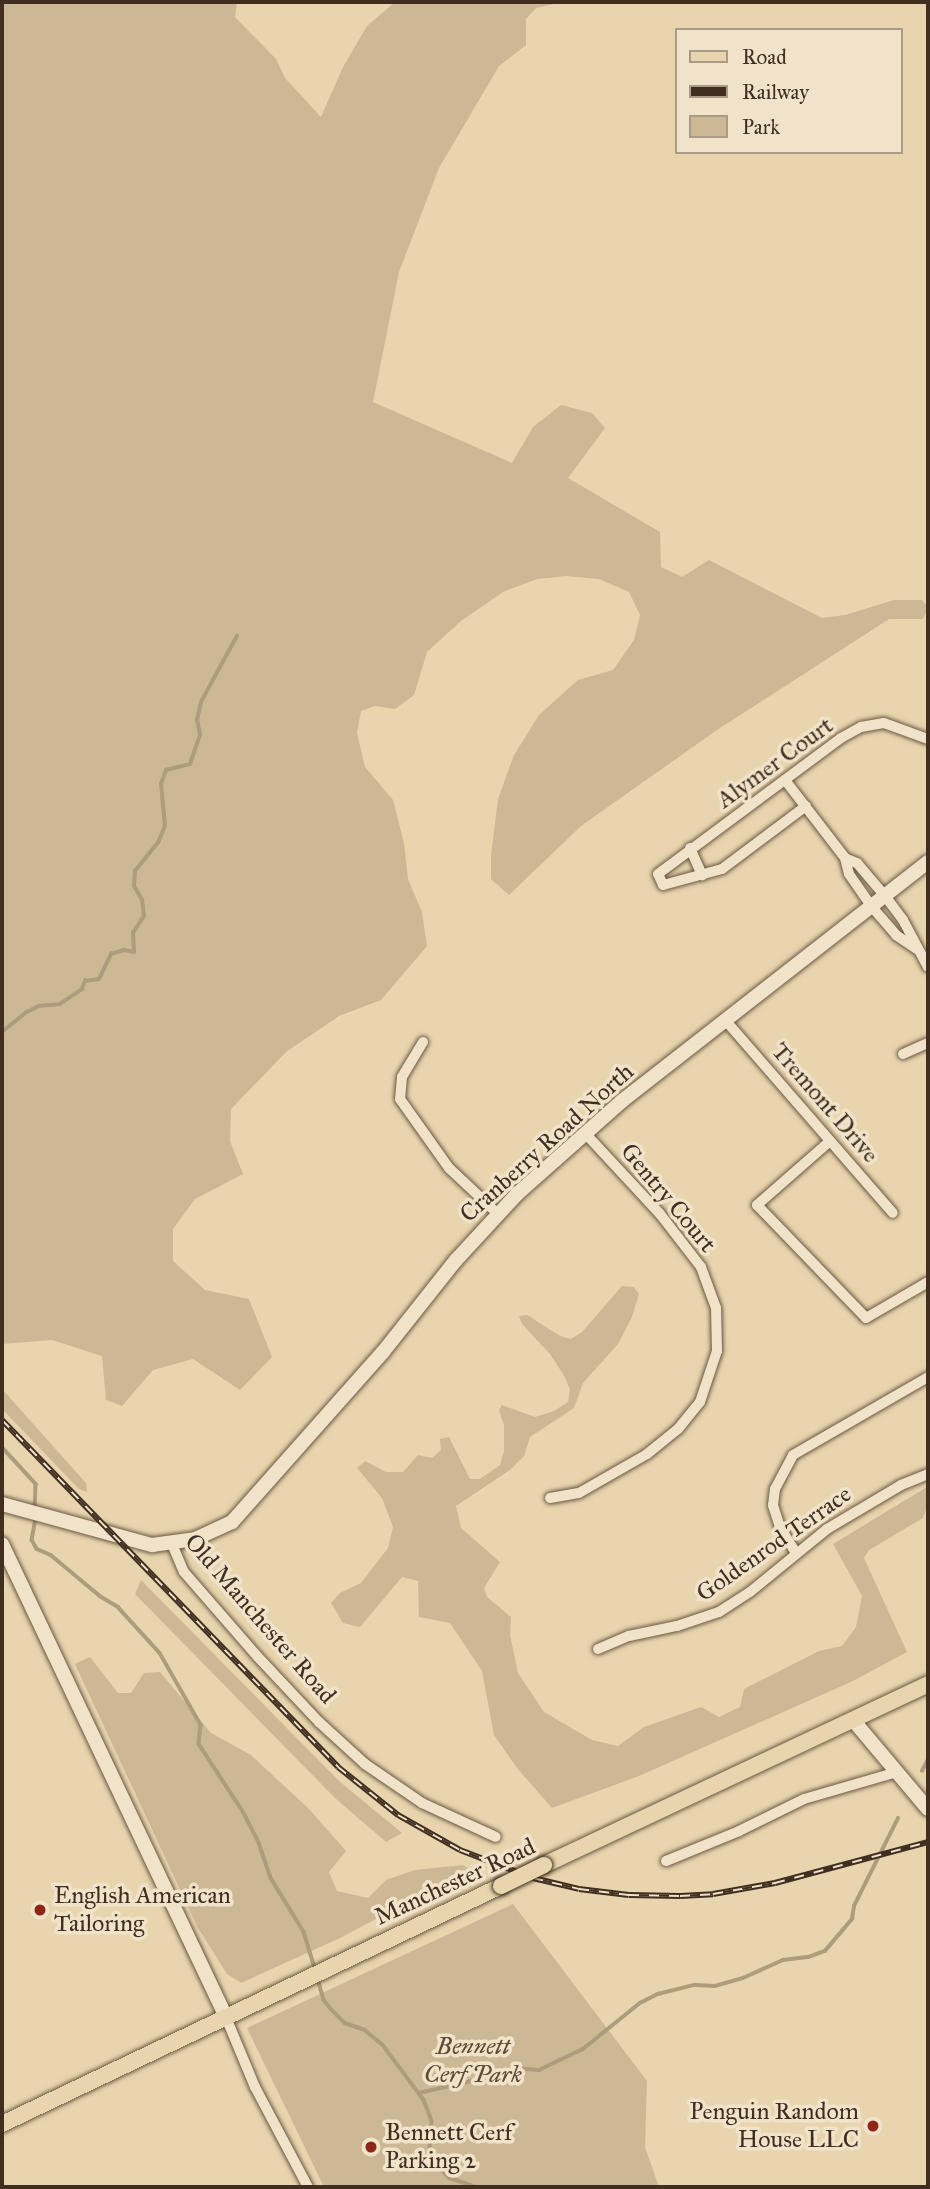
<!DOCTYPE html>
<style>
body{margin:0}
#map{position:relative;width:930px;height:2189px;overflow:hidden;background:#e8d4ad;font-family:"IM FELL Great Primer",serif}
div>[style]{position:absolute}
.green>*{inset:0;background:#ccb895}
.stream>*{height:3.5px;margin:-1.75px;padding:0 1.75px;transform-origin:1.75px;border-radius:1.75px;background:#af9c7d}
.roads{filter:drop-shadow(0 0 2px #6b5843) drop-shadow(0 0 2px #6b5843)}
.street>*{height:10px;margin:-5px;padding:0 5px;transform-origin:5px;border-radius:5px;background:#f0e3ca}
.secondary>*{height:14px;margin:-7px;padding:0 7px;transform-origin:7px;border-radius:7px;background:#f0e3ca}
.primary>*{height:16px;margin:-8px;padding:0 8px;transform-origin:8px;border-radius:8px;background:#e8d4ad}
.rail>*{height:6px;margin-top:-3px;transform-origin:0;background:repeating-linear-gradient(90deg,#f0e3ca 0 10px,#412e20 0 20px);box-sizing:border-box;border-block:2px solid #412e20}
.bridges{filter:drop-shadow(0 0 2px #412e20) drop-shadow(0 0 2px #412e20)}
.primary-bridge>*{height:16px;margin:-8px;padding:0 8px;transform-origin:8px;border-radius:8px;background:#e8d4ad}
.dots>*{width:19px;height:19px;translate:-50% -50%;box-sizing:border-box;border:4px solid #f0e3ca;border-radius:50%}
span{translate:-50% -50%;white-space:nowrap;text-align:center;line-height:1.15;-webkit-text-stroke:7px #f0e3ca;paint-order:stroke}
.street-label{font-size:24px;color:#412e20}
.poi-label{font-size:24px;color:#412e20}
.left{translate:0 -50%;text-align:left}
.right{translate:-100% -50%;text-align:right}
.park-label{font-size:24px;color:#5d4a37;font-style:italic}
.frame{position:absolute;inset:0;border:4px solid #412e20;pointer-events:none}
.legend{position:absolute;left:675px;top:28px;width:228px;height:126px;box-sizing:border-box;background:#f0e3ca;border:2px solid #aa9b86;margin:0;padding:9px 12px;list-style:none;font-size:21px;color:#412e20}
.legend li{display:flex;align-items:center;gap:14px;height:35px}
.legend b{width:35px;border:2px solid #aa9b86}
</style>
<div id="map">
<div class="green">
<div style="clip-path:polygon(2px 2px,237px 2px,235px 17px,276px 59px,285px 78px,321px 117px,343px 67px,367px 26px,395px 2px,563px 2px,536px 8px,526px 19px,526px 45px,499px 66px,439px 168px,399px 272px,373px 402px,512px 463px,533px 427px,561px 405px,592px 413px,605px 428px,568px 478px,660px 532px,661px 567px,682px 577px,709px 560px,822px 618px,845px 615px,894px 600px,922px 600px,928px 607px,923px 619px,889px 619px,717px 730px,581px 826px,509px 895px,491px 879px,491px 855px,498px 799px,514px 755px,539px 715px,578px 680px,613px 670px,634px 640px,640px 615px,629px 592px,599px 579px,566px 576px,537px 579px,503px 592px,461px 621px,427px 652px,414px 695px,395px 709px,375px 706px,361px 711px,357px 733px,365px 767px,393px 800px,404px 843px,408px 879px,422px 912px,427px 946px,381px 1000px,339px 1016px,286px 1052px,231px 1109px,230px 1141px,243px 1174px,195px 1199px,173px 1229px,173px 1261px,205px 1290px,249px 1299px,272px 1357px,240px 1390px,193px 1359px,153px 1370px,122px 1406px,106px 1400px,102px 1356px,52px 1340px,2px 1344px)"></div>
<div style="clip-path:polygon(622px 1286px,634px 1287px,639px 1294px,632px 1317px,618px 1344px,583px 1383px,574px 1408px,530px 1437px,524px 1456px,510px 1470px,456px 1506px,461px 1528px,500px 1562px,484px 1588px,487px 1597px,511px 1617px,510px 1635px,518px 1673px,544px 1712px,592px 1740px,618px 1746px,644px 1727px,701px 1707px,719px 1717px,740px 1707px,744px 1689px,819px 1651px,842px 1646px,856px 1627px,862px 1596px,833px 1544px,927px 1487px,928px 1504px,923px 1518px,869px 1550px,864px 1558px,907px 1652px,853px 1681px,639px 1776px,552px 1808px,517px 1768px,494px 1735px,482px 1671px,450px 1623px,419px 1617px,418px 1581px,402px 1577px,360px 1627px,343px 1623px,331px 1603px,340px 1593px,361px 1583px,388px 1548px,393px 1527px,382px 1498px,357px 1468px,365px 1461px,386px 1472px,403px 1472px,418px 1455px,432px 1458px,441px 1450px,440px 1439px,449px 1437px,470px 1479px,480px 1479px,500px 1465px,504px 1451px,504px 1425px,499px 1410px,502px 1405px,535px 1417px,554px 1411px,568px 1402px,570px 1390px,565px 1377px,550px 1354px,522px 1324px,519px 1316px,527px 1315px,560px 1336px,571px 1339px,582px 1332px)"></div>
<div style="clip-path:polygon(2px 1389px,86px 1483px,87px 1492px,79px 1489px,2px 1409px)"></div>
<div style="clip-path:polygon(141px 1580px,339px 1781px,402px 1833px,386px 1842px,335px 1798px,135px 1594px)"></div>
<div style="clip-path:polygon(90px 1657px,118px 1693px,131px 1693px,144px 1673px,160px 1672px,211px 1733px,251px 1755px,310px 1810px,346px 1851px,329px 1872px,337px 1891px,368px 1898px,386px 1880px,415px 1870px,463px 1865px,474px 1872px,457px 1883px,436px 1887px,340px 1938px,241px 1983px,227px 1974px,198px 1928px,75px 1664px)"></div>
<div style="clip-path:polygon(513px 1904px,647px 2081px,645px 2147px,659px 2187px,324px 2187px,247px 2028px)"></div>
</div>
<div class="stream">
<div style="left:2px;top:1032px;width:32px;rotate:-39deg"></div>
<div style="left:27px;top:1012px;width:13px;rotate:-27deg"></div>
<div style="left:39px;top:1006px;width:21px;rotate:-5deg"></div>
<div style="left:60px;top:1004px;width:27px;rotate:-34deg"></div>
<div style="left:82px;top:989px;width:9px;rotate:-69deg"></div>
<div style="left:85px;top:981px;width:14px;rotate:-8deg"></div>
<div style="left:99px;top:979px;width:28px;rotate:-64deg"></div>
<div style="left:111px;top:954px;width:14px;rotate:-17deg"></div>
<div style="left:124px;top:950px;width:10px;rotate:11deg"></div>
<div style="left:134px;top:952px;width:19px;rotate:-93deg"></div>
<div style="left:133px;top:933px;width:20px;rotate:-57deg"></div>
<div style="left:144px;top:916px;width:16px;rotate:-97deg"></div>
<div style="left:142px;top:900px;width:16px;rotate:-120deg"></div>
<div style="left:134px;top:886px;width:15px;rotate:-86deg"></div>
<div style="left:135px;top:871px;width:36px;rotate:-51deg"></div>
<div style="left:158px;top:843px;width:18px;rotate:-68deg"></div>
<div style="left:165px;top:826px;width:42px;rotate:-95.4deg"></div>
<div style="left:161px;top:784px;width:15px;rotate:-70deg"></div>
<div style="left:166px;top:770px;width:25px;rotate:-14deg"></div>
<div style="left:190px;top:764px;width:31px;rotate:-71deg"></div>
<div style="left:200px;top:735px;width:15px;rotate:-101deg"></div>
<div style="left:197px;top:720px;width:18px;rotate:-77deg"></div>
<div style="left:201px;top:702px;width:75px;rotate:-61.4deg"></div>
<div style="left:2px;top:1447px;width:50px;rotate:47.4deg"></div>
<div style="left:36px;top:1484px;width:26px;rotate:92deg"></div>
<div style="left:36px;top:1518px;width:22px;rotate:100deg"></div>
<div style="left:32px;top:1540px;width:10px;rotate:61deg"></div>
<div style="left:37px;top:1549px;width:15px;rotate:23deg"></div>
<div style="left:51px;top:1555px;width:64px;rotate:39.9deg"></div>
<div style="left:100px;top:1596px;width:21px;rotate:31deg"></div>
<div style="left:118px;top:1607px;width:62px;rotate:47.6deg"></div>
<div style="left:160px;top:1653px;width:83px;rotate:60.3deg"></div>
<div style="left:201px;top:1725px;width:19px;rotate:96deg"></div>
<div style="left:199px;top:1744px;width:82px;rotate:56.9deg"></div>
<div style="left:244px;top:1813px;width:34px;rotate:63deg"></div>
<div style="left:259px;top:1843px;width:37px;rotate:71deg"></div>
<div style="left:271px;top:1878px;width:63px;rotate:58.6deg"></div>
<div style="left:304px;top:1932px;width:39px;rotate:73deg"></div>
<div style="left:922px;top:1771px;width:13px;rotate:-63deg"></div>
<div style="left:318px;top:1979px;width:22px;rotate:74deg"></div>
<div style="left:324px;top:2000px;width:13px;rotate:51deg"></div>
<div style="left:332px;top:2010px;width:18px;rotate:45deg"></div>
<div style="left:345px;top:2023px;width:21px;rotate:19deg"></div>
<div style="left:365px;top:2030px;width:23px;rotate:40deg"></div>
<div style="left:383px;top:2045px;width:69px;rotate:53.3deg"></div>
<div style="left:424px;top:2100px;width:22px;rotate:69deg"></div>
<div style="left:432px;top:2121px;width:29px;rotate:94deg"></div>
<div style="left:430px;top:2150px;width:9px;rotate:77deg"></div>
<div style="left:432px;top:2159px;width:26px;rotate:47deg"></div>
<div style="left:450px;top:2178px;width:28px;rotate:19deg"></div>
<div style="left:419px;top:2093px;width:108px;rotate:-12.9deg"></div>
<div style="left:524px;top:2069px;width:15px;rotate:4deg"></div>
<div style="left:539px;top:2070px;width:49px;rotate:-25.5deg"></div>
<div style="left:583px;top:2049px;width:73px;rotate:-38.9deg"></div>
<div style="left:640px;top:2003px;width:20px;rotate:-27deg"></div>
<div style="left:658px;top:1994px;width:38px;rotate:-14deg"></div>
<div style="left:695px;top:1985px;width:20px;rotate:3deg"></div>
<div style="left:715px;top:1986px;width:29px;rotate:-16deg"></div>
<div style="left:743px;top:1978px;width:44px;rotate:-24.2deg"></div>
<div style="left:783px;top:1960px;width:26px;rotate:-7deg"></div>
<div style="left:809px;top:1957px;width:17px;rotate:-21deg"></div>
<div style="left:825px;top:1951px;width:42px;rotate:-49.8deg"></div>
<div style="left:852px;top:1919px;width:13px;rotate:-81deg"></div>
<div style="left:854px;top:1906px;width:98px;rotate:-63.4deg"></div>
</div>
<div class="roads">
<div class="street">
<div style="left:785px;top:780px;width:98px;rotate:52.4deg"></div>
<div style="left:845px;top:858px;width:16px;rotate:76deg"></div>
<div style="left:849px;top:874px;width:40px;rotate:55.1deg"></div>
<div style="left:872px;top:907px;width:37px;rotate:49deg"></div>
<div style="left:896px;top:935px;width:27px;rotate:34deg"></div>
<div style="left:806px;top:806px;width:105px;rotate:143.1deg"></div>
<div style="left:722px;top:869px;width:61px;rotate:164.8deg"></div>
<div style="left:663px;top:885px;width:12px;rotate:-114deg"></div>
<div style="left:658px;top:874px;width:228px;rotate:-36.6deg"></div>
<div style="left:841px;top:738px;width:23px;rotate:-29deg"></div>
<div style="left:861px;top:727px;width:23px;rotate:-10deg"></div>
<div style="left:884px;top:723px;width:47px;rotate:20deg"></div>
<div style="left:690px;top:848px;width:30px;rotate:66deg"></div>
<div style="left:845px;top:858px;width:13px;rotate:23deg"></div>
<div style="left:857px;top:863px;width:43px;rotate:49.7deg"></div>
<div style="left:885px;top:896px;width:30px;rotate:53deg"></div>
<div style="left:903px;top:920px;width:53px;rotate:62deg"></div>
<div style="left:726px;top:1021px;width:254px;rotate:49deg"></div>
<div style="left:423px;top:1042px;width:41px;rotate:121deg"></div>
<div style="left:402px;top:1077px;width:22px;rotate:95deg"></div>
<div style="left:400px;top:1099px;width:85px;rotate:54.6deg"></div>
<div style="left:449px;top:1168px;width:67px;rotate:43.2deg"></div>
<div style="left:903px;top:1054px;width:27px;rotate:-24deg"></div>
<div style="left:830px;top:1141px;width:97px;rotate:138.8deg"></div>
<div style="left:757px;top:1205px;width:157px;rotate:46deg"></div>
<div style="left:866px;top:1318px;width:72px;rotate:-30.1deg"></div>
<div style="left:550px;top:1498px;width:29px;rotate:-10deg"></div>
<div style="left:579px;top:1493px;width:78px;rotate:-29.8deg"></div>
<div style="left:647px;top:1454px;width:40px;rotate:-39deg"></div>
<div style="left:678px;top:1429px;width:35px;rotate:-51deg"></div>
<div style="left:700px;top:1402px;width:54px;rotate:-71.6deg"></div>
<div style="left:717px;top:1351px;width:43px;rotate:-91.3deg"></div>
<div style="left:716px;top:1308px;width:44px;rotate:-110.1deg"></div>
<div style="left:701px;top:1267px;width:67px;rotate:-127.7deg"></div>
<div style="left:660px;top:1214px;width:110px;rotate:-132.8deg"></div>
<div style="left:172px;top:1544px;width:30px;rotate:67deg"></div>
<div style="left:184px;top:1572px;width:111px;rotate:49deg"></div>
<div style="left:257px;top:1656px;width:91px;rotate:46.8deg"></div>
<div style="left:319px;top:1722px;width:62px;rotate:42.4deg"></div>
<div style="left:365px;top:1764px;width:69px;rotate:34.4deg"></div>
<div style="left:422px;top:1803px;width:81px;rotate:24.7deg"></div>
<div style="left:796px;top:1553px;width:31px;rotate:-122deg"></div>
<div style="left:780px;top:1527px;width:23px;rotate:-108deg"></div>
<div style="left:773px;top:1505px;width:16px;rotate:-83deg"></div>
<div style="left:775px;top:1489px;width:38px;rotate:-62deg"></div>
<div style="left:793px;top:1455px;width:156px;rotate:-30deg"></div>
<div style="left:598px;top:1649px;width:34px;rotate:-23deg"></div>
<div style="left:629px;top:1636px;width:49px;rotate:-11.8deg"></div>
<div style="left:677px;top:1626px;width:44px;rotate:-18.4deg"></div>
<div style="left:719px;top:1612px;width:37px;rotate:-33deg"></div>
<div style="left:750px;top:1592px;width:99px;rotate:-39.3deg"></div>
<div style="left:827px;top:1529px;width:86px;rotate:-30.7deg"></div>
<div style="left:901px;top:1485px;width:29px;rotate:-22deg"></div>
<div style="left:666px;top:1861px;width:79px;rotate:-22.3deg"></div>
<div style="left:739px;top:1831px;width:72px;rotate:-26.2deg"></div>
<div style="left:804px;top:1799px;width:97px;rotate:-16.2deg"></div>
<div style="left:225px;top:2015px;width:78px;rotate:67.4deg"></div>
<div style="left:255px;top:2087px;width:113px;rotate:62.1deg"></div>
</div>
<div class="secondary">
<div style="left:2px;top:1504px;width:156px;rotate:15.3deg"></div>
<div style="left:152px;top:1545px;width:43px;rotate:-7.9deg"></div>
<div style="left:195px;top:1539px;width:41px;rotate:-24.7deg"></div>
<div style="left:232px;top:1522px;width:227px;rotate:-48.4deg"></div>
<div style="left:383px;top:1352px;width:117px;rotate:-51.6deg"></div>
<div style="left:456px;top:1260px;width:91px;rotate:-47.2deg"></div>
<div style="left:518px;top:1193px;width:139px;rotate:-41.5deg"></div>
<div style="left:622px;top:1101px;width:388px;rotate:-38deg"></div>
<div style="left:2px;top:1544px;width:521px;rotate:64.66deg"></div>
<div style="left:853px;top:1720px;width:116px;rotate:49.9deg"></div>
</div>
<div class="primary">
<div style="left:544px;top:1865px;width:425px;rotate:-25.2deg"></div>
<div style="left:2px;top:2124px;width:553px;rotate:-25.5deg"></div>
</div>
</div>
<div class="rail">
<div style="left:2px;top:1420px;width:483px;rotate:45.9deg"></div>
<div style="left:338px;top:1767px;width:77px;rotate:38.7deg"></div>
<div style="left:398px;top:1815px;width:71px;rotate:29.4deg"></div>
<div style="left:460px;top:1850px;width:78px;rotate:21deg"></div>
<div style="left:533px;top:1878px;width:47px;rotate:13.4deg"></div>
<div style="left:579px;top:1889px;width:50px;rotate:6.8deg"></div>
<div style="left:629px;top:1895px;width:51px;rotate:1.1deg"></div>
<div style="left:680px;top:1896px;width:33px;rotate:-3deg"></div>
<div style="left:713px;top:1894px;width:63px;rotate:-10.1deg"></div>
<div style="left:775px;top:1883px;width:158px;rotate:-15deg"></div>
</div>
<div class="bridges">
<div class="primary-bridge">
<div style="left:501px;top:1886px;width:48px;rotate:-26deg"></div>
</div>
</div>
<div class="dots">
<div style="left:40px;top:1910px;background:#8f2418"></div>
<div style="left:873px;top:2126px;background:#8f2418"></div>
<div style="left:371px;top:2147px;background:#8f2418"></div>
</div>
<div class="street-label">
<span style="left:775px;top:763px;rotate:-36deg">Alymer Court</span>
<span style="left:825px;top:1103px;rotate:49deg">Tremont Drive</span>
<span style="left:547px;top:1143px;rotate:-42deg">Cranberry Road North</span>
<span style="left:668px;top:1198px;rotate:50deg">Gentry Court</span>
<span style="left:774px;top:1544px;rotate:-35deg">Goldenrod Terrace</span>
<span style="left:260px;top:1619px;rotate:49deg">Old Manchester Road</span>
<span style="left:455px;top:1882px;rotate:-25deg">Manchester Road</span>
</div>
<div class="poi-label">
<span class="left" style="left:54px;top:1910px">English American<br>Tailoring</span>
<span class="right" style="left:859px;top:2126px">Penguin Random<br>House LLC</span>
<span class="left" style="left:385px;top:2147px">Bennett Cerf<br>Parking 2</span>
</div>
<div class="park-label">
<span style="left:473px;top:2061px">Bennett<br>Cerf Park</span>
</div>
<div class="frame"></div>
<ul class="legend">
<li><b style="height:9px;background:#e8d4ad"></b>Road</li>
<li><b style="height:9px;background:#412e20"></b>Railway</li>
<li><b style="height:19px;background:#ccb895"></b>Park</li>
</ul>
</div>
